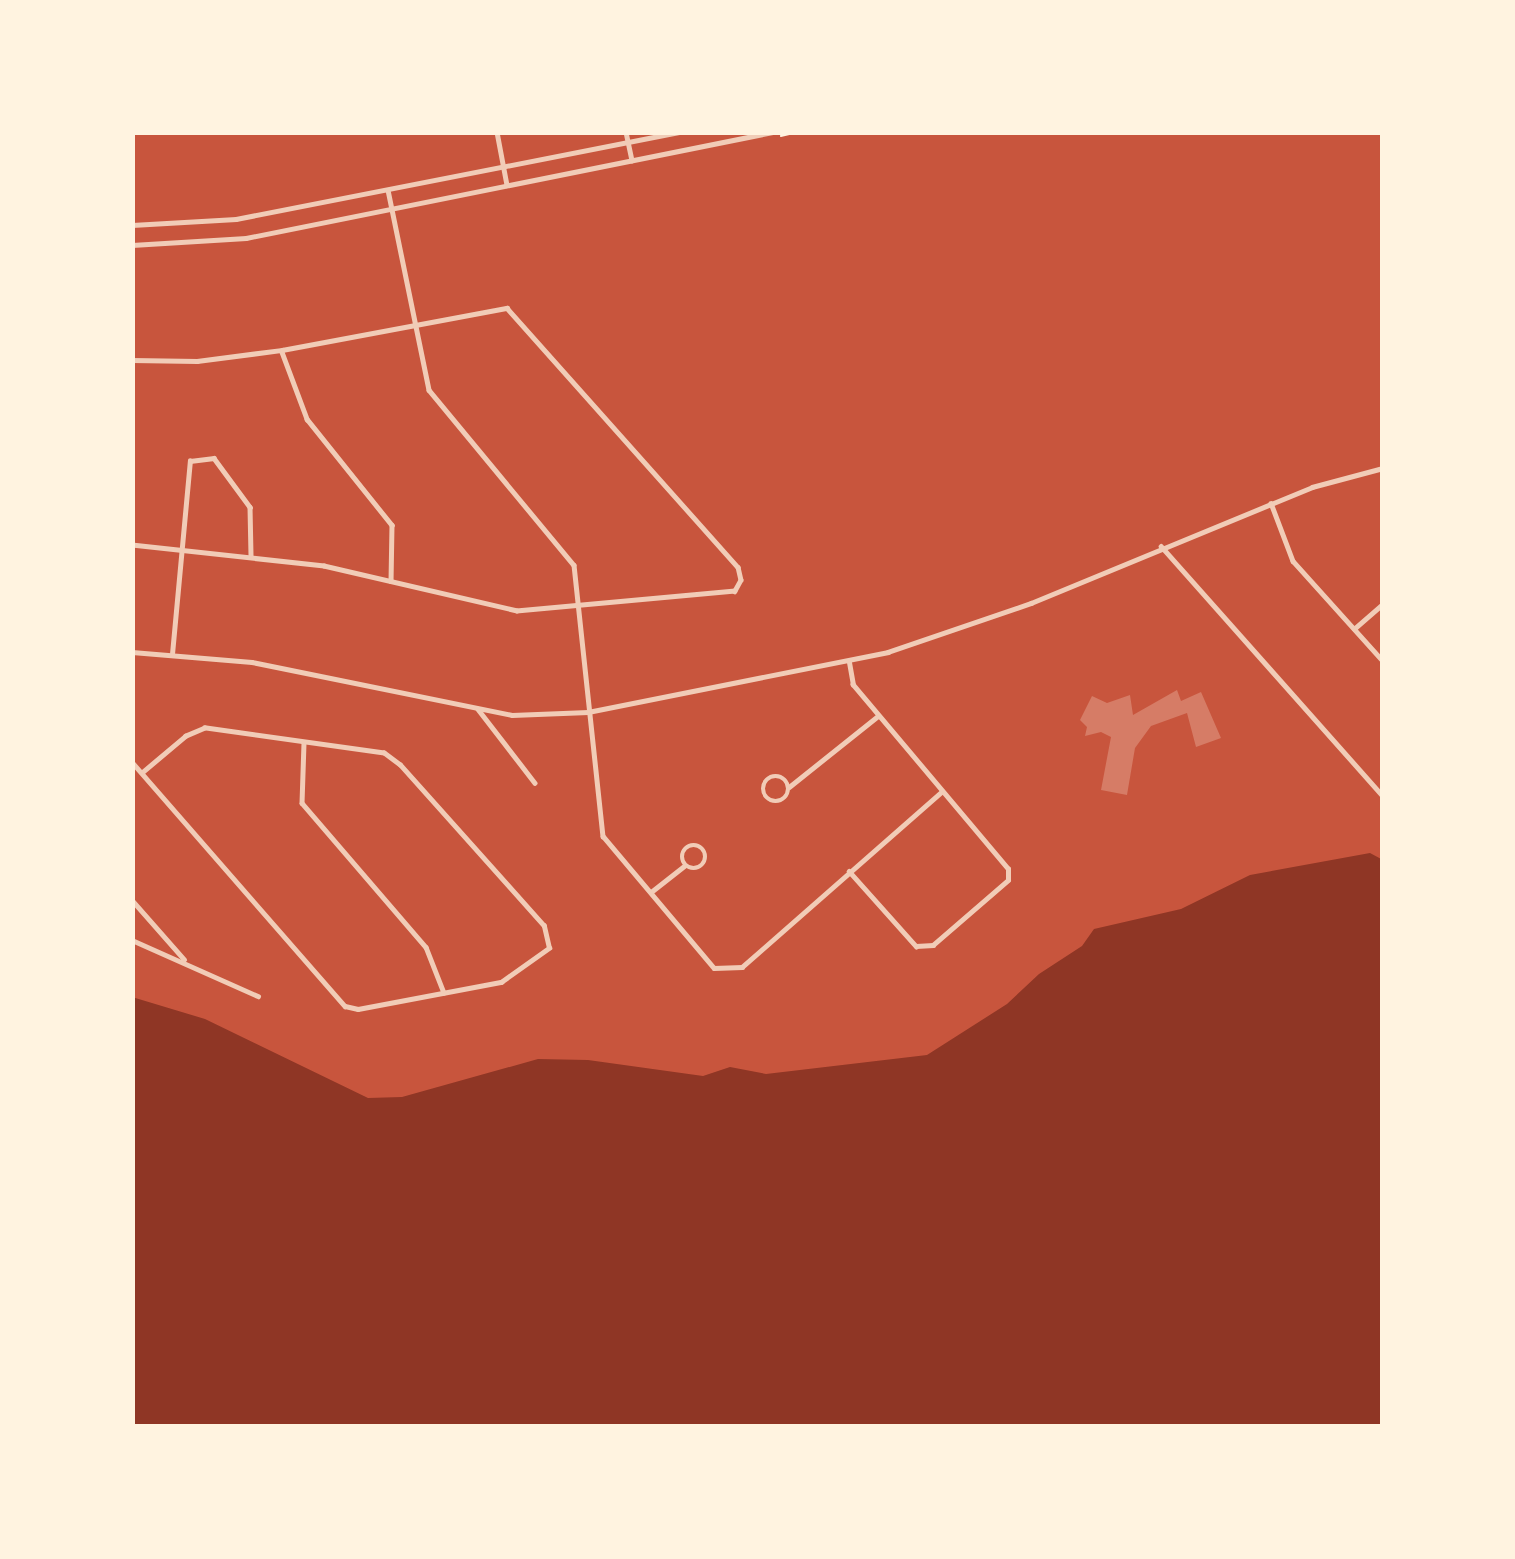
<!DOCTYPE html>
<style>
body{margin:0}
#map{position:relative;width:1515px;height:1559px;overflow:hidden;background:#c8553d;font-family:Cabin,sans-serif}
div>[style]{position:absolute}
.water>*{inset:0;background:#8f3625}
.building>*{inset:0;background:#d67c66}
.path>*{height:1.5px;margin:-0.75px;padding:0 0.75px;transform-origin:0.75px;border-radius:0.75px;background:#fff3e0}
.minor>*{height:4.5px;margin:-2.25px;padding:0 2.25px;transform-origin:2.25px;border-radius:2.25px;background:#f1ccb7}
.minor>.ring{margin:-2.25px;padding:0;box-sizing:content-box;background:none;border:4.5px solid #f1ccb7;border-radius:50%}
.tertiary>*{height:4.5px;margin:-2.25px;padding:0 2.25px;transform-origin:2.25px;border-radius:2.25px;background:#f1ccb7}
span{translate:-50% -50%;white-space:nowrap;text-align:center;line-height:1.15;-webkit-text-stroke:9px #fff3e0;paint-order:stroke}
.frame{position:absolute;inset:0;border:135px solid #fff3e0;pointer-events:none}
</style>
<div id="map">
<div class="water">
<div style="clip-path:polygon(1370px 853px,1383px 860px,1383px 1427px,132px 1427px,132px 997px,205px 1019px,368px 1098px,402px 1097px,538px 1059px,588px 1060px,703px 1076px,730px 1067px,766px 1074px,927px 1055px,1007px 1004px,1039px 974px,1082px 946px,1094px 929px,1181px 909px,1250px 875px)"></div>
</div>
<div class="building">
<div style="clip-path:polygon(1177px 690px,1181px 701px,1201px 692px,1221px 738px,1196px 747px,1187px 713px,1151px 726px,1135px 748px,1127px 795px,1101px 790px,1111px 737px,1101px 732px,1085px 736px,1087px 727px,1080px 720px,1092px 696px,1107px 703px,1130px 695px,1133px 715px)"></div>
</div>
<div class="path">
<div style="left:781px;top:136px;width:18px;rotate:-13deg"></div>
</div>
<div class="minor">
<div style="left:497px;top:132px;width:54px;rotate:79.3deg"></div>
<div style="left:626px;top:132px;width:29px;rotate:78deg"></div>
<div style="left:388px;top:190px;width:204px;rotate:78.4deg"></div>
<div style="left:429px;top:390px;width:227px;rotate:50.4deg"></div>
<div style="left:574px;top:565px;width:273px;rotate:83.9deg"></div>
<div style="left:603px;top:836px;width:172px;rotate:49.9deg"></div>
<div style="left:714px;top:968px;width:28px;rotate:-2deg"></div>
<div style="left:742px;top:967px;width:266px;rotate:-41.3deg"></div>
<div style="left:282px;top:352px;width:72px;rotate:69.5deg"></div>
<div style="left:307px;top:419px;width:136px;rotate:51.3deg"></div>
<div style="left:392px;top:525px;width:56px;rotate:91deg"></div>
<div style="left:132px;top:360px;width:65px;rotate:0.9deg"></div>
<div style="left:197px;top:361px;width:86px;rotate:-7.4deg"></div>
<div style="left:282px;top:350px;width:229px;rotate:-10.6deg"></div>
<div style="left:507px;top:308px;width:347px;rotate:48.3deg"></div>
<div style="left:738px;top:567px;width:13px;rotate:77deg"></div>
<div style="left:741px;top:580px;width:13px;rotate:119deg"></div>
<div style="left:735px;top:591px;width:219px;rotate:174.8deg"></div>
<div style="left:517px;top:611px;width:198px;rotate:-166.9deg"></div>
<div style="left:324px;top:566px;width:193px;rotate:-173.8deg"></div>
<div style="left:1271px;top:503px;width:62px;rotate:69.2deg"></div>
<div style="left:1293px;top:561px;width:135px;rotate:48deg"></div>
<div style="left:1161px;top:546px;width:334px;rotate:48.4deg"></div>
<div style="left:1354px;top:629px;width:38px;rotate:-41deg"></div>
<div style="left:172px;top:654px;width:194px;rotate:-84.7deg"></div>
<div style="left:190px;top:461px;width:24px;rotate:-7deg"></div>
<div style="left:214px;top:458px;width:61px;rotate:53.7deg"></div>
<div style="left:250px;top:507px;width:49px;rotate:88.8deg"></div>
<div style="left:478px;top:709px;width:93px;rotate:52.4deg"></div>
<div style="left:304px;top:743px;width:60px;rotate:91.9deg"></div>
<div style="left:302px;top:803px;width:190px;rotate:49.3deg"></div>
<div style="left:426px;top:947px;width:49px;rotate:68.6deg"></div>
<div style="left:132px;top:762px;width:324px;rotate:48.9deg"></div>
<div style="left:345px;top:1006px;width:13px;rotate:13deg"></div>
<div style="left:358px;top:1009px;width:146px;rotate:-10.7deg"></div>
<div style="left:501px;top:982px;width:59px;rotate:-35.3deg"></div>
<div style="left:549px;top:948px;width:23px;rotate:-103deg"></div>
<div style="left:544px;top:926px;width:216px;rotate:-131.8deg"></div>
<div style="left:400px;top:765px;width:20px;rotate:-143deg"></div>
<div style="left:384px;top:753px;width:181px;rotate:-172deg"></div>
<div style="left:205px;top:728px;width:21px;rotate:157deg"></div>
<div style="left:186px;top:736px;width:57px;rotate:139.9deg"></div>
<div class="ring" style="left:763px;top:776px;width:21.5px;height:21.5px"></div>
<div style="left:789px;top:787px;width:114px;rotate:-38.6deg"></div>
<div class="ring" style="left:682px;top:845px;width:19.5px;height:19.5px"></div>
<div style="left:849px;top:871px;width:101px;rotate:48.2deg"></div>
<div style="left:916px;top:946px;width:17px;rotate:-3deg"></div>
<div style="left:933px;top:945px;width:99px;rotate:-40.9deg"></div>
<div style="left:1008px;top:880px;width:11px;rotate:-90deg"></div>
<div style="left:1008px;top:869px;width:241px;rotate:-130.1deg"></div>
<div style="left:853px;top:685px;width:23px;rotate:-100deg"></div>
<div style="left:651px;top:892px;width:42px;rotate:-38.2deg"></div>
<div style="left:132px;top:900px;width:79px;rotate:48.6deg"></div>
<div style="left:132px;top:940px;width:138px;rotate:24deg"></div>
</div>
<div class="tertiary">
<div style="left:132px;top:225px;width:104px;rotate:-3.3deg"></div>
<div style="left:236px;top:219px;width:451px;rotate:-11.1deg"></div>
<div style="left:132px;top:245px;width:114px;rotate:-3.5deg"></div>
<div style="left:246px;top:238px;width:538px;rotate:-11.37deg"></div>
<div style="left:132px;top:652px;width:120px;rotate:4.8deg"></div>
<div style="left:252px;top:662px;width:265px;rotate:11.5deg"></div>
<div style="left:512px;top:715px;width:76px;rotate:-2.3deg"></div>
<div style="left:588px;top:712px;width:306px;rotate:-11.3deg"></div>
<div style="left:888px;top:652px;width:151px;rotate:-18.9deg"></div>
<div style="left:1031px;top:603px;width:304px;rotate:-22.4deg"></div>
<div style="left:1312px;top:487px;width:73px;rotate:-15deg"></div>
</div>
<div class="frame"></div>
</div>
